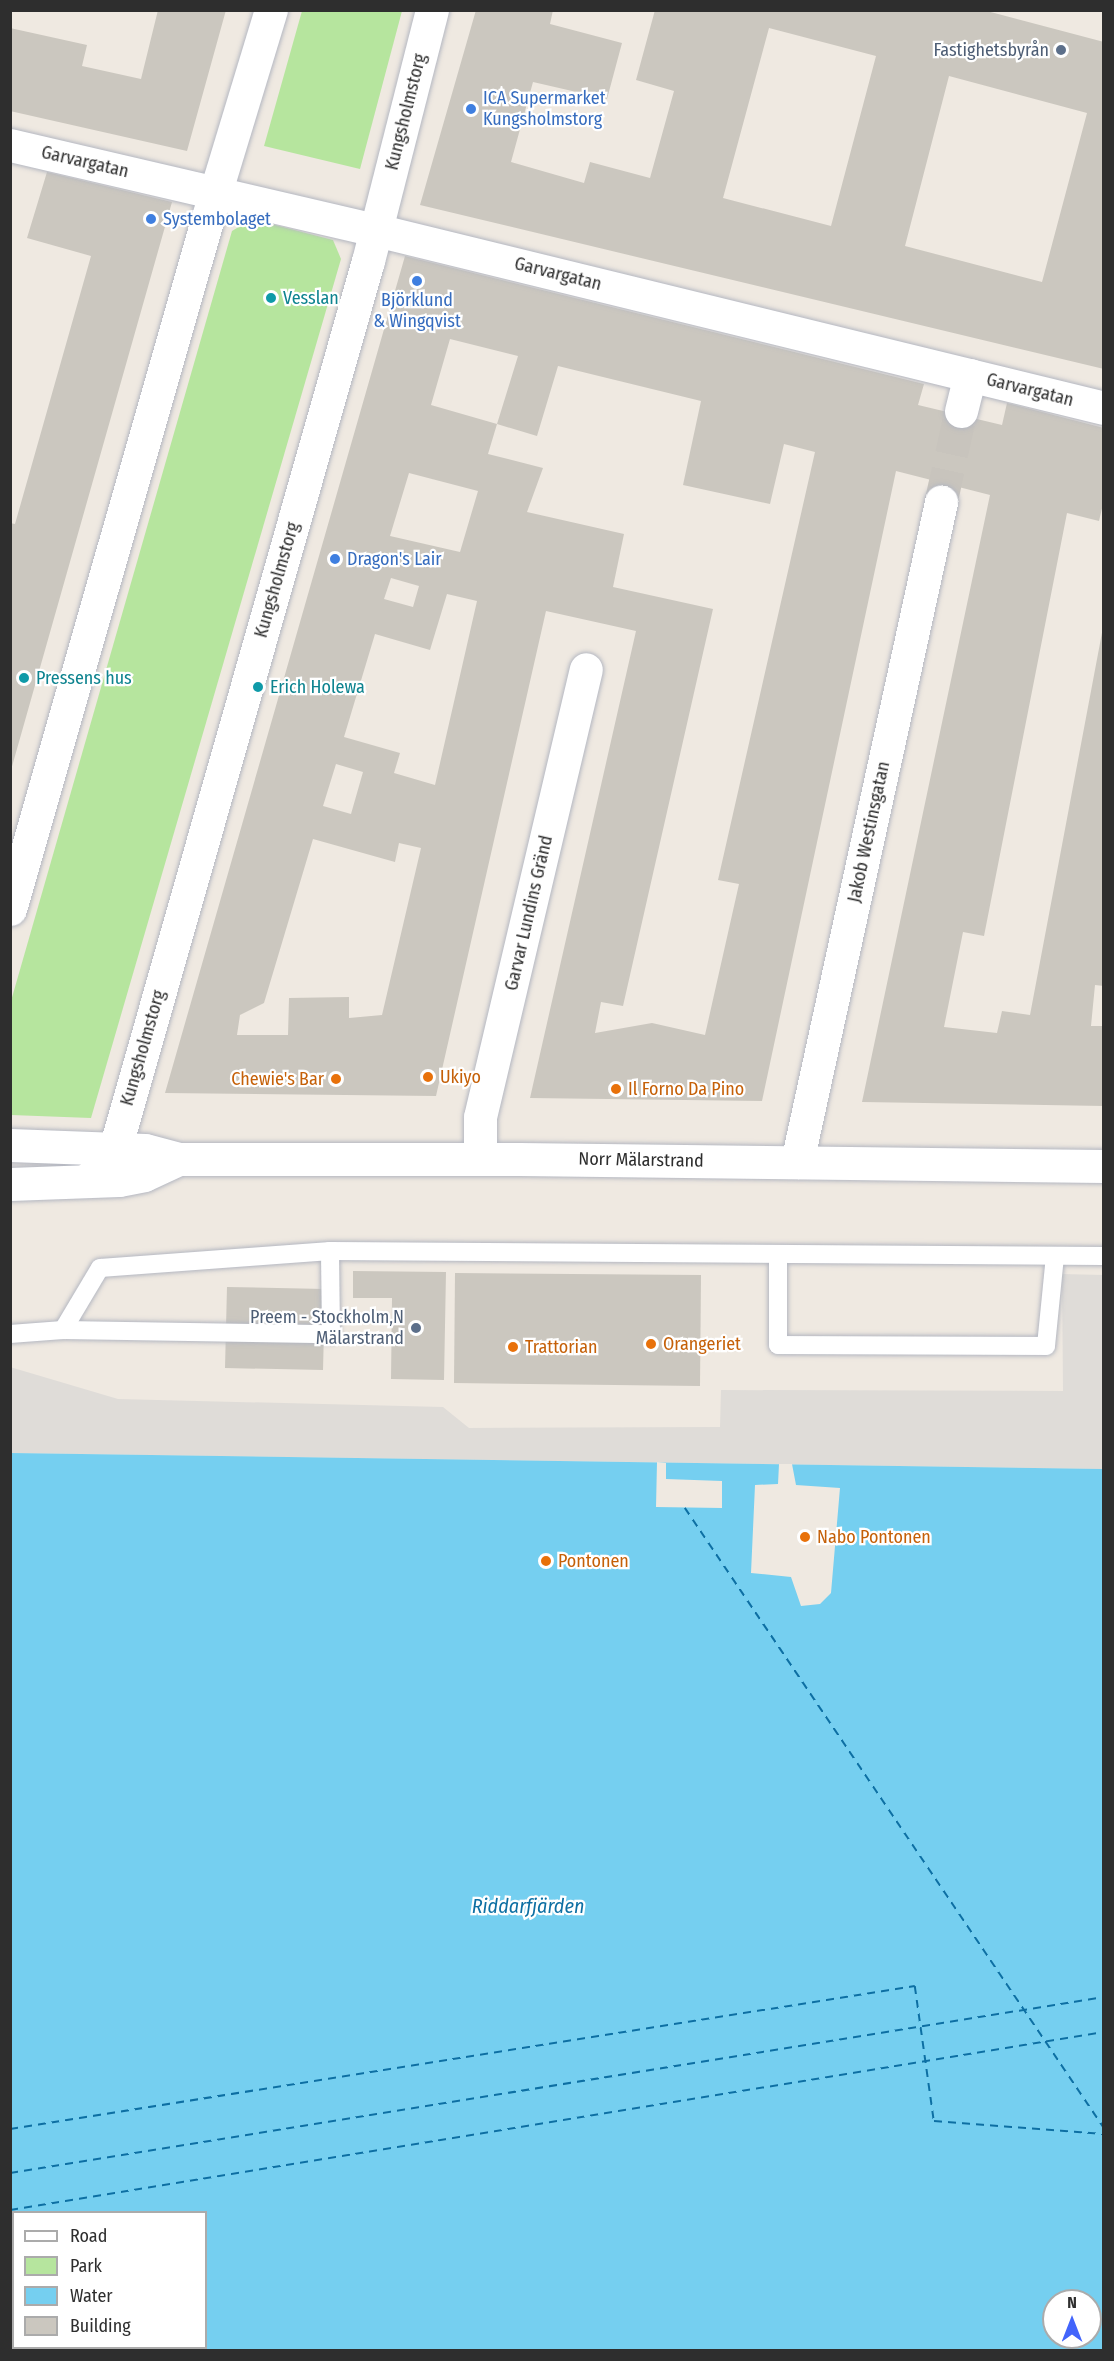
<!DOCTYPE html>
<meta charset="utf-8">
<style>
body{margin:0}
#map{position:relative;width:1114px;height:2361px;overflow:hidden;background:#efe9e1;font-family:"Fira Sans Condensed",sans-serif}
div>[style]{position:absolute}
.green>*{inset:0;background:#b6e59e}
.plaza>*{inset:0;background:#dfdcd8}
.water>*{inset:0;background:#75cff0}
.pier>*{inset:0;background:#efe9e1}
.ferry>*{height:1.5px;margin-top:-0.75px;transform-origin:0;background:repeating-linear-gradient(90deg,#0d6fa3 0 8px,transparent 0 14px)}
.building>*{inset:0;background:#cbc7bf}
.street-tunnel>*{height:33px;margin-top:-16.5px;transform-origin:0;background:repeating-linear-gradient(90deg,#c8c4bd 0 33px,transparent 0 49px)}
.roads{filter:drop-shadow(0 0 2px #b4b7c1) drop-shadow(0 0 2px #b4b7c1)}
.lane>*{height:18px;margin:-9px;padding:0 9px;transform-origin:9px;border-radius:9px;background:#fff}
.street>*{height:33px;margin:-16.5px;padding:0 16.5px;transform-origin:16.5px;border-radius:16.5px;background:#fff}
.secondary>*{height:33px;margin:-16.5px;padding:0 16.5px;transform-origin:16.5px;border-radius:16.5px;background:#fff}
.dots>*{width:16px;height:16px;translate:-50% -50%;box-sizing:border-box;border:3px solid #fff;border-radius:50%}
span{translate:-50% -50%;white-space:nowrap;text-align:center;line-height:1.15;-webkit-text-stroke:4.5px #fff;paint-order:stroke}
.service-label{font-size:18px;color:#4e5e75}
.right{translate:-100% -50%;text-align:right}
.shop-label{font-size:18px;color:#366cbe}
.left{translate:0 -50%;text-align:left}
.street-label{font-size:18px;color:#2e2e2e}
.culture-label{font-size:18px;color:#0d838f}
.food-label{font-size:18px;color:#c56008}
.water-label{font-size:20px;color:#0d6fa3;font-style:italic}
.frame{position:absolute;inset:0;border:12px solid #2e2e2e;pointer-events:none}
.legend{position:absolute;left:12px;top:2211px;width:195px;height:138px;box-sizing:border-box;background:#fff;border:2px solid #ababab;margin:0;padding:8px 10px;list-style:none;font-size:18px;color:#2e2e2e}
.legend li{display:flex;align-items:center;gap:12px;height:30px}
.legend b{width:30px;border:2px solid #ababab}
.north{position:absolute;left:1042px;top:2289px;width:60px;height:60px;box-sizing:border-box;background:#fff;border:2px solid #ababab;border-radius:50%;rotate:0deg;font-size:16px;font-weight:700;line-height:24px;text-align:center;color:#2e2e2e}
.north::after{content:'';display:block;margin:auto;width:21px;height:27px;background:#4264fb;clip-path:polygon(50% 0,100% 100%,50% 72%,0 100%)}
</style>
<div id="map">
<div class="green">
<div style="clip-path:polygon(302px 11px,402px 11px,360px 169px,264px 146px)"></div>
<div style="clip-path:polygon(252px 219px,333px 240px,341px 259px,91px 1118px,11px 1115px,11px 1001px,232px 231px)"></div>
</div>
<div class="plaza">
<div style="clip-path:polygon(1062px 1274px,1103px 1275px,1103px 1469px,11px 1453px,10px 1367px,118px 1399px,443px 1407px,469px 1428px,720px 1427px,721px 1390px,1063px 1391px)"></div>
</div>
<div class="water">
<div style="clip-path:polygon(evenodd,11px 1453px,1103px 1469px,1103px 2350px,11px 2350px,11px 1453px,14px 2212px,206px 2212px,206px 2348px,14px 2348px,14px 2212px,11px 1453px,1054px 2301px,1090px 2301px,1090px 2337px,1054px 2337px,1054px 2301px)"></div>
</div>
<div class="pier">
<div style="clip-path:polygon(657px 1462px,666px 1463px,666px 1479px,722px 1481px,722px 1508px,656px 1507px)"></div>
<div style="clip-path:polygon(779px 1464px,792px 1464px,796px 1485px,840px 1488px,831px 1593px,820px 1604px,801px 1606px,791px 1577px,751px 1573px,755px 1485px,778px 1484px)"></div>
</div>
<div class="ferry">
<div style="left:685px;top:1508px;width:748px;rotate:55.95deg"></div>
<div style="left:10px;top:2129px;width:916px;rotate:-8.98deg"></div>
<div style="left:915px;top:1986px;width:136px;rotate:82deg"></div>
<div style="left:934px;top:2121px;width:170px;rotate:4.4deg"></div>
<div style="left:10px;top:2173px;width:1108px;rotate:-9.14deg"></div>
<div style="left:10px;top:2210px;width:1108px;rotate:-9.24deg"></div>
</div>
<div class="building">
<div style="clip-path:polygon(158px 10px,226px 10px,187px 151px,10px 111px,10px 28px,87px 45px,82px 66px,141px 79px)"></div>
<div style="clip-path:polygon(evenodd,476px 10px,553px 10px,550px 24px,622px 43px,607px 99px,533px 82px,511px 162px,584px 183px,590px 162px,650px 178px,674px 91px,636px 80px,655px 10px,983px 10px,1104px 42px,1104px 369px,420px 205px,476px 10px,769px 28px,876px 56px,831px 226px,723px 198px,769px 28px,476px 10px,949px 76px,1087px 113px,1042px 282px,905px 246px,949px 76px)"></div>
<div style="clip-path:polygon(47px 172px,172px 202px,11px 770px,10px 523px,15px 524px,91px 256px,27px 238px)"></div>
<div style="clip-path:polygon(evenodd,405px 256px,924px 384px,918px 405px,1002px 425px,1007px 403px,1104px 428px,1104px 500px,1099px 521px,1067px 513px,984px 936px,963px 932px,944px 1027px,997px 1033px,1002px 1011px,1030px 1015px,1104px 622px,1104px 986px,1095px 985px,1091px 1026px,1104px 1026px,1104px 1106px,862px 1102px,990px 495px,896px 471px,762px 1101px,530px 1098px,636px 631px,546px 611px,436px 1096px,165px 1093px,405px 256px,450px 339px,518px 356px,497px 424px,537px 436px,558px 366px,701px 401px,683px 485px,770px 504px,784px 444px,815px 452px,718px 880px,739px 884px,705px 1035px,652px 1023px,595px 1033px,601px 1002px,623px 1006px,713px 609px,613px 587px,624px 534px,527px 512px,543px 468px,488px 454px,497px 424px,431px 405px,450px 339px,405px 256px,409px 473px,478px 491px,460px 552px,390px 536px,409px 473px,405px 256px,391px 578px,419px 586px,413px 607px,384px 599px,391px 578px,405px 256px,447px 594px,477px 601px,435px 785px,394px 773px,400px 753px,344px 737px,375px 634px,430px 650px,447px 594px,405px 256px,336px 764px,363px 772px,351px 814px,323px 806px,336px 764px,405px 256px,313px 839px,395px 862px,399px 843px,421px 848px,382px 1015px,349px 1018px,349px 997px,289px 998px,288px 1035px,237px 1035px,240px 1015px,264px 1003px,313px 839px)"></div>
<div style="clip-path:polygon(353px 1271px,446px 1272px,444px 1380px,391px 1379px,392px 1298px,353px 1298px)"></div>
<div style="clip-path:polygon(455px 1273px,701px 1275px,700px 1386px,454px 1383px)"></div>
<div style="clip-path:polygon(227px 1287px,325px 1289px,323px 1370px,225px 1368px)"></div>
</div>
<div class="street-tunnel">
<div style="left:941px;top:502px;width:93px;rotate:-77.6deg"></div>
</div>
<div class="roads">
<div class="lane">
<div style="left:778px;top:1254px;width:91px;rotate:90deg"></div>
<div style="left:778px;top:1345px;width:268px;rotate:0.2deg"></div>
<div style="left:1046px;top:1346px;width:90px;rotate:-84.3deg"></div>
<div style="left:63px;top:1330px;width:268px;rotate:0.9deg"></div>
<div style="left:331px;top:1334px;width:83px;rotate:-90.7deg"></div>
<div style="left:10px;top:1334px;width:53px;rotate:-4.3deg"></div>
<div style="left:63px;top:1330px;width:72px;rotate:-59.2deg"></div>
<div style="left:100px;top:1268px;width:231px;rotate:-4.2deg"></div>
<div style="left:330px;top:1251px;width:774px;rotate:0.37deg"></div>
</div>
<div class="street">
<div style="left:10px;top:145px;width:376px;rotate:13.1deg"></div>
<div style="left:376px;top:230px;width:749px;rotate:13.74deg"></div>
<div style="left:961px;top:411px;width:37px;rotate:-76deg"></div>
<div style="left:480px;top:1159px;width:42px;rotate:-90deg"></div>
<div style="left:480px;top:1117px;width:460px;rotate:-76.7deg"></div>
<div style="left:797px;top:1162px;width:676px;rotate:-77.69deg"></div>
</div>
<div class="secondary">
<div style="left:10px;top:909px;width:720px;rotate:-74.03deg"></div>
<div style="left:208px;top:217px;width:216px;rotate:-73.1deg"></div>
<div style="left:10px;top:1145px;width:135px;rotate:2.1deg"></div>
<div style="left:145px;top:1150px;width:35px;rotate:15deg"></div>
<div style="left:179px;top:1159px;width:340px"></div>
<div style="left:519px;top:1159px;width:585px;rotate:0.69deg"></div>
<div style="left:86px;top:1181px;width:25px;rotate:-42deg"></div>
<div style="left:105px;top:1164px;width:18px;rotate:-56deg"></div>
<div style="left:115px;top:1149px;width:923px;rotate:-74.1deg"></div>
<div style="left:368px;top:261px;width:259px;rotate:-75.7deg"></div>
<div style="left:10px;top:1184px;width:109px;rotate:-2.1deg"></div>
<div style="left:119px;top:1180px;width:25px;rotate:-11deg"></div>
<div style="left:144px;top:1175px;width:38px;rotate:-25deg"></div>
</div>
</div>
<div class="dots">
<div style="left:1061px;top:50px;background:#5c6f8a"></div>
<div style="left:471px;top:109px;background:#3f7fe0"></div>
<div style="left:151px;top:219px;background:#3f7fe0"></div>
<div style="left:417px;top:281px;background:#3f7fe0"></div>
<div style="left:271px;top:298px;background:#0f9aa8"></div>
<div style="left:335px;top:559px;background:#3f7fe0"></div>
<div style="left:24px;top:678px;background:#0f9aa8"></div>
<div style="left:258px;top:687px;background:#0f9aa8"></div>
<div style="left:428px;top:1077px;background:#e8710a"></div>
<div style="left:336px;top:1079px;background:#e8710a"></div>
<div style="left:616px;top:1089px;background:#e8710a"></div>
<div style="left:416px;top:1328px;background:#5c6f8a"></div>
<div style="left:651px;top:1344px;background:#e8710a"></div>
<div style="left:513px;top:1347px;background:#e8710a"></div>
<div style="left:805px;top:1537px;background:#e8710a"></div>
<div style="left:546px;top:1561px;background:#e8710a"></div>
</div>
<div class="service-label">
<span class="right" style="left:1049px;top:50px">Fastighetsbyrån</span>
<span class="right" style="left:404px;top:1328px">Preem - Stockholm,N<br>Mälarstrand</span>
</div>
<div class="shop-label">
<span class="left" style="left:483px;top:109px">ICA Supermarket<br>Kungsholmstorg</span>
<span class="left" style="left:163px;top:219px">Systembolaget</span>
<span style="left:417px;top:311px">Björklund<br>&amp; Wingqvist</span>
<span class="left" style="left:347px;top:559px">Dragon's Lair</span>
</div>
<div class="street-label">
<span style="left:406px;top:112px;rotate:-76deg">Kungsholmstorg</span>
<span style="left:85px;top:162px;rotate:13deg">Garvargatan</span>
<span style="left:558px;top:274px;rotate:14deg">Garvargatan</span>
<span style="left:1030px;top:390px;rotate:14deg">Garvargatan</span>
<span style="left:277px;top:580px;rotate:-74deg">Kungsholmstorg</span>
<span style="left:869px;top:832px;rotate:-78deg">Jakob Westinsgatan</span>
<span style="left:529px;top:913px;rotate:-77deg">Garvar Lundins Gränd</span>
<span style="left:143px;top:1048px;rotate:-74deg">Kungsholmstorg</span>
<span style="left:641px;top:1160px;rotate:1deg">Norr Mälarstrand</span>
</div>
<div class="culture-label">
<span class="left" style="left:283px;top:298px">Vesslan</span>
<span class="left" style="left:36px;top:678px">Pressens hus</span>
<span class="left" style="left:270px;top:687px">Erich Holewa</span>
</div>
<div class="food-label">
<span class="left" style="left:440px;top:1077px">Ukiyo</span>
<span class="right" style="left:324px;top:1079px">Chewie's Bar</span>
<span class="left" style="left:628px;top:1089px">Il Forno Da Pino</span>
<span class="left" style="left:663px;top:1344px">Orangeriet</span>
<span class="left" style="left:525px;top:1347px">Trattorian</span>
<span class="left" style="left:817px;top:1537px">Nabo Pontonen</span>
<span class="left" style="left:558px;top:1561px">Pontonen</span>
</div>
<div class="water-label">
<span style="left:528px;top:1906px">Riddarfjärden</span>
</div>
<div class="frame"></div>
<ul class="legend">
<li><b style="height:8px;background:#fff"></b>Road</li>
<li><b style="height:16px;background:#b6e59e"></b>Park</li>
<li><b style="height:16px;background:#75cff0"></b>Water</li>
<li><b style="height:16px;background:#cbc7bf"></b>Building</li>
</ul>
<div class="north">N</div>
</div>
